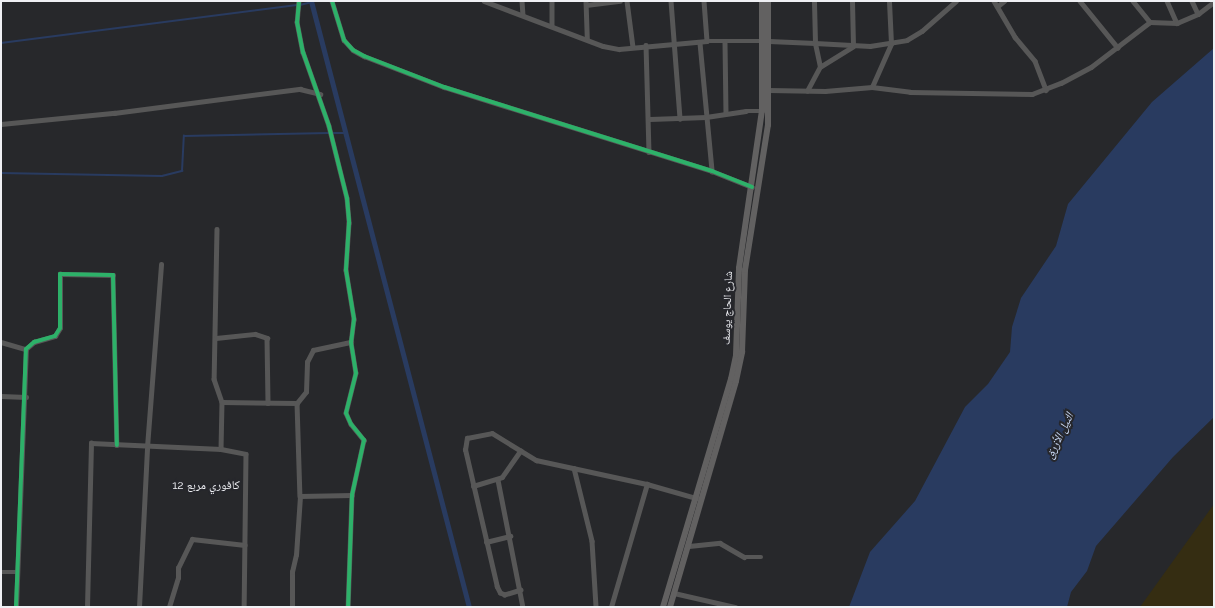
<!DOCTYPE html>
<meta charset="utf-8">
<style>
body{margin:0}
#map{position:relative;width:1215px;height:608px;overflow:hidden;background:#27282b;font-family:Raleway,"Noto Naskh Arabic",sans-serif}
div>[style]{position:absolute}
.sand>*{inset:0;background:#352d12}
.water>*{inset:0;background:#293b60}
.stream>*{height:1.5px;margin:-0.75px;padding:0 0.75px;transform-origin:0.75px;border-radius:0.75px;background:#293b60}
.canal>*{height:5px;margin:-2.5px;padding:0 2.5px;transform-origin:2.5px;border-radius:2.5px;background:#293b60}
.street>*{height:4.5px;margin:-2.25px;padding:0 2.25px;transform-origin:2.25px;border-radius:2.25px;background:#575757}
.secondary>*{height:6px;margin:-3px;padding:0 3px;transform-origin:3px;border-radius:3px;background:#626161}
.cycleway>*{height:4px;margin:-2px;padding:0 2px;transform-origin:2px;border-radius:2px;background:#2db169}
span{translate:-50% -50%;white-space:nowrap;text-align:center;line-height:1.15;-webkit-text-stroke:4px #26272c;paint-order:stroke}
.street-label{font-size:11px;color:#eff0f4}
.water-label{font-size:12px;color:#c9d8f4;font-style:italic}
.neighbourhood-label{font-size:12px;color:#eff0f4}
.frame{position:absolute;inset:0;border:2px solid #eff0f4;pointer-events:none}
</style>
<div id="map">
<div class="sand">
<div style="clip-path:polygon(1214px 504px,1214px 607px,1140px 607px)"></div>
</div>
<div class="water">
<div style="clip-path:polygon(1214px 48px,1214px 417px,1173px 457px,1096px 546px,1087px 571px,1071px 592px,1067px 607px,849px 607px,870px 552px,915px 501px,965px 407px,988px 384px,1010px 352px,1012px 327px,1021px 298px,1056px 246px,1068px 204px,1152px 102px)"></div>
</div>
<div class="stream">
<div style="left:300px;top:5px;width:12px;rotate:-14deg"></div>
<div style="left:1px;top:43px;width:298px;rotate:-7.3deg"></div>
<div style="left:333px;top:133px;width:14px"></div>
<div style="left:1px;top:173px;width:161px;rotate:1.1deg"></div>
<div style="left:162px;top:176px;width:21px;rotate:-14deg"></div>
<div style="left:182px;top:171px;width:35px;rotate:-87deg"></div>
<div style="left:184px;top:136px;width:145px;rotate:-1.2deg"></div>
</div>
<div class="canal">
<div style="left:311px;top:1px;width:626px;rotate:75.39deg"></div>
</div>
<div class="street">
<div style="left:299px;top:1px;width:21px;rotate:95deg"></div>
<div style="left:297px;top:22px;width:31px;rotate:79deg"></div>
<div style="left:303px;top:52px;width:78px;rotate:70.6deg"></div>
<div style="left:329px;top:126px;width:74px;rotate:76deg"></div>
<div style="left:347px;top:198px;width:25px;rotate:85deg"></div>
<div style="left:349px;top:223px;width:47px;rotate:93.7deg"></div>
<div style="left:346px;top:270px;width:50px;rotate:80.7deg"></div>
<div style="left:354px;top:319px;width:23px;rotate:97deg"></div>
<div style="left:351px;top:342px;width:31px;rotate:81deg"></div>
<div style="left:356px;top:373px;width:41px;rotate:104deg"></div>
<div style="left:346px;top:413px;width:12px;rotate:66deg"></div>
<div style="left:351px;top:424px;width:21px;rotate:51deg"></div>
<div style="left:364px;top:440px;width:56px;rotate:102.3deg"></div>
<div style="left:352px;top:495px;width:112px;rotate:92deg"></div>
<div style="left:332px;top:1px;width:41px;rotate:72.9deg"></div>
<div style="left:344px;top:40px;width:13px;rotate:48deg"></div>
<div style="left:353px;top:50px;width:13px;rotate:29deg"></div>
<div style="left:364px;top:56px;width:86px;rotate:21.2deg"></div>
<div style="left:444px;top:87px;width:281px;rotate:17.4deg"></div>
<div style="left:712px;top:171px;width:43px;rotate:21.8deg"></div>
<div style="left:484px;top:1px;width:127px;rotate:20.7deg"></div>
<div style="left:603px;top:46px;width:16px;rotate:11deg"></div>
<div style="left:619px;top:49px;width:88px;rotate:-5.2deg"></div>
<div style="left:707px;top:41px;width:55px"></div>
<div style="left:522px;top:1px;width:14px;rotate:86deg"></div>
<div style="left:552px;top:1px;width:25px;rotate:90deg"></div>
<div style="left:586px;top:1px;width:37px;rotate:88deg"></div>
<div style="left:627px;top:1px;width:46px;rotate:82.6deg"></div>
<div style="left:671px;top:1px;width:118px;rotate:85.6deg"></div>
<div style="left:704px;top:1px;width:40px;rotate:85.7deg"></div>
<div style="left:994px;top:1px;width:42px;rotate:59.7deg"></div>
<div style="left:1015px;top:37px;width:31px;rotate:50deg"></div>
<div style="left:1035px;top:61px;width:31px;rotate:69deg"></div>
<div style="left:1080px;top:1px;width:60px;rotate:51deg"></div>
<div style="left:1133px;top:1px;width:27px;rotate:51deg"></div>
<div style="left:1167px;top:1px;width:24px;rotate:66deg"></div>
<div style="left:1192px;top:1px;width:14px;rotate:65deg"></div>
<div style="left:586px;top:5px;width:34px;rotate:-7deg"></div>
<div style="left:998px;top:6px;width:8px;rotate:-40deg"></div>
<div style="left:769px;top:41px;width:46px;rotate:2.5deg"></div>
<div style="left:815px;top:43px;width:42px;rotate:-91.4deg"></div>
<div style="left:725px;top:42px;width:71px;rotate:89.2deg"></div>
<div style="left:700px;top:43px;width:129px;rotate:84.6deg"></div>
<div style="left:646px;top:45px;width:107px;rotate:88.4deg"></div>
<div style="left:820px;top:67px;width:39px;rotate:-32deg"></div>
<div style="left:853px;top:46px;width:45px;rotate:-91.3deg"></div>
<div style="left:872px;top:87px;width:47px;rotate:-66.2deg"></div>
<div style="left:891px;top:44px;width:43px;rotate:-92.7deg"></div>
<div style="left:769px;top:90px;width:56px;rotate:1deg"></div>
<div style="left:825px;top:91px;width:47px;rotate:-4.9deg"></div>
<div style="left:872px;top:87px;width:38px;rotate:7deg"></div>
<div style="left:910px;top:92px;width:122px;rotate:0.9deg"></div>
<div style="left:1032px;top:94px;width:31px;rotate:-21deg"></div>
<div style="left:1061px;top:83px;width:34px;rotate:-28deg"></div>
<div style="left:1091px;top:67px;width:74px;rotate:-37.3deg"></div>
<div style="left:1150px;top:22px;width:27px;rotate:2deg"></div>
<div style="left:1177px;top:23px;width:23px;rotate:-23deg"></div>
<div style="left:1198px;top:14px;width:20px;rotate:-37deg"></div>
<div style="left:807px;top:91px;width:27px;rotate:-62deg"></div>
<div style="left:820px;top:67px;width:25px;rotate:-102deg"></div>
<div style="left:815px;top:43px;width:55px;rotate:3.1deg"></div>
<div style="left:870px;top:46px;width:37px;rotate:-9deg"></div>
<div style="left:907px;top:40px;width:17px;rotate:-31deg"></div>
<div style="left:922px;top:31px;width:45px;rotate:-41.4deg"></div>
<div style="left:650px;top:119px;width:56px;rotate:-2deg"></div>
<div style="left:706px;top:117px;width:40px;rotate:-8.5deg"></div>
<div style="left:746px;top:111px;width:16px"></div>
<div style="left:1px;top:124px;width:114px;rotate:-5.6deg"></div>
<div style="left:114px;top:113px;width:188px;rotate:-7.4deg"></div>
<div style="left:300px;top:89px;width:21px;rotate:14deg"></div>
<div style="left:217px;top:229px;width:150px;rotate:91.1deg"></div>
<div style="left:214px;top:379px;width:24px;rotate:71deg"></div>
<div style="left:222px;top:402px;width:47px;rotate:91.2deg"></div>
<div style="left:216px;top:338px;width:39px;rotate:-6deg"></div>
<div style="left:255px;top:334px;width:13px;rotate:18deg"></div>
<div style="left:267px;top:338px;width:65px;rotate:89.1deg"></div>
<div style="left:1px;top:342px;width:26px;rotate:16deg"></div>
<div style="left:1px;top:396px;width:25px;rotate:2deg"></div>
<div style="left:222px;top:402px;width:75px;rotate:0.8deg"></div>
<div style="left:297px;top:403px;width:14px;rotate:-51deg"></div>
<div style="left:306px;top:392px;width:30px;rotate:-88deg"></div>
<div style="left:307px;top:362px;width:13px;rotate:-63deg"></div>
<div style="left:313px;top:350px;width:39px;rotate:-12deg"></div>
<div style="left:297px;top:403px;width:93px;rotate:88.2deg"></div>
<div style="left:574px;top:468px;width:75px;rotate:76.1deg"></div>
<div style="left:592px;top:541px;width:66px;rotate:86.5deg"></div>
<div style="left:498px;top:480px;width:129px;rotate:78.9deg"></div>
<div style="left:473px;top:486px;width:30px;rotate:-17deg"></div>
<div style="left:502px;top:477px;width:32px;rotate:-55deg"></div>
<div style="left:486px;top:542px;width:25px;rotate:-14deg"></div>
<div style="left:689px;top:546px;width:31px;rotate:-6deg"></div>
<div style="left:720px;top:543px;width:28px;rotate:30deg"></div>
<div style="left:744px;top:557px;width:17px"></div>
<div style="left:1px;top:572px;width:17px"></div>
<div style="left:521px;top:590px;width:17px;rotate:163deg"></div>
<div style="left:505px;top:595px;width:5px;rotate:-158deg"></div>
<div style="left:500px;top:593px;width:7px;rotate:-117deg"></div>
<div style="left:497px;top:587px;width:141px;rotate:-103.1deg"></div>
<div style="left:465px;top:450px;width:12px;rotate:-81deg"></div>
<div style="left:467px;top:438px;width:25px;rotate:-11deg"></div>
<div style="left:492px;top:433px;width:52px;rotate:31.5deg"></div>
<div style="left:536px;top:460px;width:114px;rotate:12.2deg"></div>
<div style="left:647px;top:484px;width:51px;rotate:15.9deg"></div>
<div style="left:674px;top:593px;width:63px;rotate:12.9deg"></div>
<div style="left:16px;top:607px;width:258px;rotate:-87.8deg"></div>
<div style="left:26px;top:349px;width:11px;rotate:-41deg"></div>
<div style="left:34px;top:342px;width:22px;rotate:-16deg"></div>
<div style="left:55px;top:336px;width:9px;rotate:-58deg"></div>
<div style="left:60px;top:328px;width:54px;rotate:-90deg"></div>
<div style="left:60px;top:274px;width:53px;rotate:1.1deg"></div>
<div style="left:113px;top:275px;width:170px;rotate:88.7deg"></div>
<div style="left:87px;top:607px;width:164px;rotate:-88.6deg"></div>
<div style="left:91px;top:443px;width:130px;rotate:2.6deg"></div>
<div style="left:221px;top:449px;width:25px;rotate:11deg"></div>
<div style="left:246px;top:454px;width:153px;rotate:90.7deg"></div>
<div style="left:139px;top:607px;width:160px;rotate:-87.1deg"></div>
<div style="left:147px;top:447px;width:183px;rotate:-85.6deg"></div>
<div style="left:169px;top:607px;width:30px;rotate:-73deg"></div>
<div style="left:178px;top:578px;width:10px;rotate:-90deg"></div>
<div style="left:178px;top:568px;width:32px;rotate:-64deg"></div>
<div style="left:192px;top:539px;width:53px;rotate:6.5deg"></div>
<div style="left:292px;top:607px;width:35px;rotate:-90deg"></div>
<div style="left:292px;top:572px;width:17px;rotate:-77deg"></div>
<div style="left:296px;top:555px;width:59px;rotate:-86.1deg"></div>
<div style="left:300px;top:496px;width:52px;rotate:-1.1deg"></div>
<div style="left:611px;top:607px;width:128px;rotate:-73.7deg"></div>
</div>
<div class="secondary">
<div style="left:663px;top:607px;width:238px;rotate:-73.4deg"></div>
<div style="left:731px;top:379px;width:25px;rotate:-78deg"></div>
<div style="left:736px;top:355px;width:87px;rotate:-88deg"></div>
<div style="left:739px;top:268px;width:159px;rotate:-81.7deg"></div>
<div style="left:762px;top:111px;width:110px;rotate:-90deg"></div>
<div style="left:670px;top:607px;width:235px;rotate:-73.7deg"></div>
<div style="left:736px;top:381px;width:30px;rotate:-78deg"></div>
<div style="left:742px;top:352px;width:82px;rotate:-87.9deg"></div>
<div style="left:745px;top:270px;width:147px;rotate:-81deg"></div>
<div style="left:768px;top:125px;width:124px;rotate:-90deg"></div>
</div>
<div class="cycleway">
<div style="left:299px;top:1px;width:21px;rotate:95deg"></div>
<div style="left:297px;top:22px;width:31px;rotate:79deg"></div>
<div style="left:303px;top:52px;width:78px;rotate:70.6deg"></div>
<div style="left:329px;top:126px;width:74px;rotate:76deg"></div>
<div style="left:347px;top:198px;width:25px;rotate:85deg"></div>
<div style="left:349px;top:223px;width:47px;rotate:93.7deg"></div>
<div style="left:346px;top:270px;width:50px;rotate:80.7deg"></div>
<div style="left:354px;top:319px;width:23px;rotate:97deg"></div>
<div style="left:351px;top:342px;width:31px;rotate:81deg"></div>
<div style="left:356px;top:373px;width:41px;rotate:104deg"></div>
<div style="left:346px;top:413px;width:12px;rotate:66deg"></div>
<div style="left:351px;top:424px;width:21px;rotate:51deg"></div>
<div style="left:364px;top:440px;width:56px;rotate:102.3deg"></div>
<div style="left:352px;top:495px;width:112px;rotate:92deg"></div>
<div style="left:332px;top:1px;width:41px;rotate:72.9deg"></div>
<div style="left:344px;top:40px;width:13px;rotate:48deg"></div>
<div style="left:353px;top:50px;width:13px;rotate:29deg"></div>
<div style="left:364px;top:56px;width:86px;rotate:21.2deg"></div>
<div style="left:444px;top:87px;width:281px;rotate:17.4deg"></div>
<div style="left:712px;top:171px;width:43px;rotate:21.8deg"></div>
<div style="left:16px;top:607px;width:258px;rotate:-87.8deg"></div>
<div style="left:26px;top:349px;width:11px;rotate:-41deg"></div>
<div style="left:34px;top:342px;width:22px;rotate:-16deg"></div>
<div style="left:55px;top:336px;width:9px;rotate:-58deg"></div>
<div style="left:60px;top:328px;width:54px;rotate:-90deg"></div>
<div style="left:60px;top:274px;width:53px;rotate:1.1deg"></div>
<div style="left:113px;top:275px;width:170px;rotate:88.7deg"></div>
</div>
<div class="street-label">
<span style="left:728px;top:308px;rotate:-88deg">شارع الحاج يوسف</span>
</div>
<div class="water-label">
<span style="left:1060px;top:436px;rotate:-64deg">النيل الأزرق</span>
</div>
<div class="neighbourhood-label">
<span style="left:206px;top:486px">كافوري مربع 12</span>
</div>
<div class="frame"></div>
</div>
